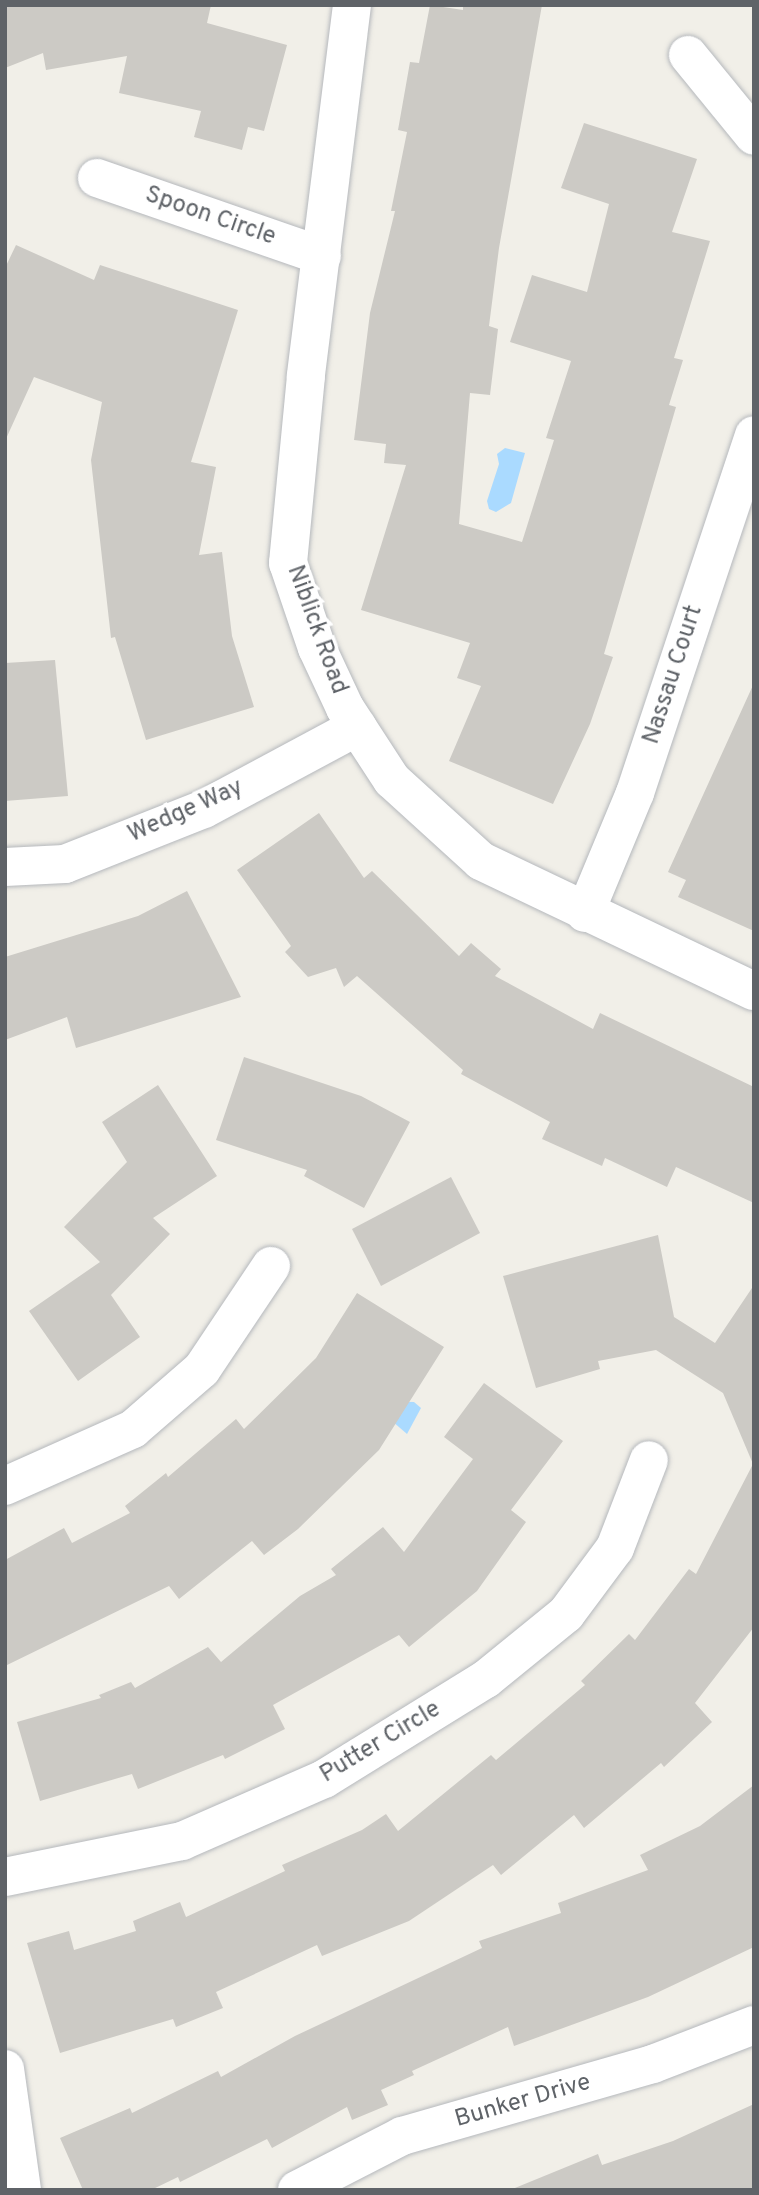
<!DOCTYPE html>
<style>
body{margin:0}
#map{position:relative;width:759px;height:2195px;overflow:hidden;background:#f1efe8;font-family:Overpass,sans-serif}
div>[style]{position:absolute}
.water>*{inset:0;background:#aadaff}
.building>*{inset:0;background:#cccac5}
.roads{filter:drop-shadow(0 0 2px #b5b8bc) drop-shadow(0 0 2px #b5b8bc)}
.minor>*{height:38px;margin:-19px;padding:0 19px;transform-origin:19px;border-radius:19px;background:#fff}
span{translate:-50% -50%;white-space:nowrap;text-align:center;line-height:1.15;-webkit-text-stroke:7px #fff;paint-order:stroke}
.street-label{font-size:24px;color:#5f6368}
.frame{position:absolute;inset:0;border:7px solid #5f6368;pointer-events:none}
</style>
<div id="map">
<div class="water">
<div style="clip-path:polygon(505px 448px,525px 453px,511px 503px,496px 512px,489px 509px,487px 501px,499px 464px,497px 454px)"></div>
<div style="clip-path:polygon(369px 1401px,414px 1402px,421px 1408px,407px 1434px)"></div>
</div>
<div class="building">
<div style="clip-path:polygon(5px 5px,211px 5px,207px 23px,287px 45px,264px 131px,248px 127px,242px 150px,194px 137px,201px 111px,119px 93px,127px 56px,46px 70px,43px 53px,5px 68px)"></div>
<div style="clip-path:polygon(430px 5px,463px 10px,463px 5px,542px 5px,499px 248px,489px 326px,498px 329px,490px 395px,470px 393px,459px 524px,522px 542px,554px 440px,546px 438px,571px 361px,510px 342px,532px 275px,587px 292px,609px 204px,561px 188px,584px 123px,697px 159px,672px 232px,710px 241px,674px 358px,683px 360px,669px 405px,676px 407px,604px 654px,613px 657px,590px 724px,553px 804px,449px 761px,481px 686px,457px 678px,470px 643px,361px 610px,406px 465px,384px 463px,386px 444px,354px 440px,370px 313px,395px 211px,391px 211px,407px 132px,398px 130px,410px 62px,419px 63px)"></div>
<div style="clip-path:polygon(16px 245px,94px 280px,100px 265px,238px 310px,191px 462px,216px 467px,199px 555px,222px 552px,232px 636px,254px 707px,146px 740px,115px 637px,111px 638px,91px 460px,102px 402px,34px 377px,5px 441px,5px 268px)"></div>
<div style="clip-path:polygon(55px 660px,68px 796px,5px 801px,5px 663px)"></div>
<div style="clip-path:polygon(754px 683px,754px 931px,678px 897px,686px 880px,668px 872px)"></div>
<div style="clip-path:polygon(319px 813px,364px 878px,372px 871px,459px 956px,471px 943px,501px 969px,495px 976px,593px 1029px,600px 1013px,754px 1087px,754px 1203px,676px 1167px,667px 1187px,605px 1158px,602px 1166px,542px 1139px,550px 1122px,461px 1074px,463px 1070px,357px 976px,344px 987px,336px 968px,308px 977px,285px 952px,291px 946px,237px 870px)"></div>
<div style="clip-path:polygon(187px 891px,241px 997px,76px 1048px,67px 1017px,5px 1040px,5px 957px,138px 916px)"></div>
<div style="clip-path:polygon(244px 1057px,361px 1096px,410px 1122px,364px 1208px,304px 1176px,307px 1170px,216px 1140px)"></div>
<div style="clip-path:polygon(158px 1085px,217px 1176px,153px 1218px,170px 1234px,111px 1295px,140px 1337px,78px 1381px,29px 1311px,100px 1262px,64px 1227px,127px 1162px,102px 1122px)"></div>
<div style="clip-path:polygon(451px 1177px,480px 1233px,381px 1286px,352px 1229px)"></div>
<div style="clip-path:polygon(658px 1235px,674px 1317px,715px 1343px,754px 1285px,754px 1627px,695px 1703px,712px 1722px,664px 1767px,661px 1763px,584px 1828px,574px 1815px,501px 1875px,493px 1865px,409px 1921px,322px 1956px,317px 1945px,216px 1992px,223px 2008px,176px 2027px,173px 2019px,60px 2053px,27px 1943px,69px 1931px,74px 1950px,136px 1931px,133px 1921px,180px 1902px,186px 1917px,285px 1871px,282px 1865px,362px 1830px,386px 1814px,398px 1831px,491px 1755px,496px 1760px,585px 1685px,581px 1681px,629px 1634px,635px 1640px,689px 1569px,696px 1574px,753px 1464px,723px 1393px,656px 1350px,598px 1361px,600px 1369px,536px 1388px,503px 1276px)"></div>
<div style="clip-path:polygon(357px 1293px,444px 1347px,379px 1450px,298px 1529px,264px 1555px,252px 1541px,179px 1599px,169px 1586px,5px 1666px,5px 1560px,64px 1528px,72px 1543px,130px 1513px,125px 1506px,166px 1473px,168px 1477px,236px 1419px,244px 1429px,316px 1358px)"></div>
<div style="clip-path:polygon(484px 1383px,563px 1441px,511px 1510px,526px 1522px,477px 1591px,409px 1647px,399px 1635px,273px 1705px,285px 1729px,225px 1759px,223px 1755px,138px 1789px,132px 1774px,40px 1801px,17px 1722px,101px 1698px,99px 1695px,131px 1682px,135px 1688px,208px 1647px,221px 1662px,300px 1596px,336px 1575px,331px 1569px,383px 1527px,404px 1552px,473px 1459px,444px 1437px)"></div>
<div style="clip-path:polygon(754px 1785px,754px 1947px,648px 1997px,514px 2046px,508px 2027px,412px 2071px,414px 2075px,381px 2090px,388px 2105px,352px 2120px,347px 2107px,272px 2148px,267px 2139px,180px 2182px,178px 2177px,151px 2190px,83px 2190px,60px 2138px,130px 2108px,132px 2113px,218px 2071px,221px 2077px,295px 2036px,482px 1948px,479px 1941px,561px 1913px,558px 1903px,648px 1870px,640px 1855px,700px 1826px)"></div>
<div style="clip-path:polygon(754px 2104px,754px 2190px,510px 2190px,598px 2154px,602px 2165px,673px 2141px)"></div>
</div>
<div class="roads">
<div class="minor">
<div style="left:352px;top:5px;width:374px;rotate:97.1deg"></div>
<div style="left:306px;top:376px;width:188px;rotate:95.5deg"></div>
<div style="left:288px;top:563px;width:90px;rotate:71.2deg"></div>
<div style="left:317px;top:648px;width:66px;rotate:65deg"></div>
<div style="left:345px;top:708px;width:86px;rotate:56.9deg"></div>
<div style="left:392px;top:780px;width:120px;rotate:42.3deg"></div>
<div style="left:481px;top:861px;width:302px;rotate:25.5deg"></div>
<div style="left:688px;top:55px;width:104px;rotate:50.8deg"></div>
<div style="left:97px;top:178px;width:238px;rotate:19.1deg"></div>
<div style="left:5px;top:867px;width:60px;rotate:-2.9deg"></div>
<div style="left:65px;top:864px;width:149px;rotate:-21.6deg"></div>
<div style="left:204px;top:809px;width:174px;rotate:-28.2deg"></div>
<div style="left:585px;top:913px;width:130px;rotate:-67.4deg"></div>
<div style="left:635px;top:793px;width:377px;rotate:-71.6deg"></div>
<div style="left:5px;top:1486px;width:140px;rotate:-24deg"></div>
<div style="left:133px;top:1429px;width:91px;rotate:-41deg"></div>
<div style="left:202px;top:1369px;width:124px;rotate:-56.2deg"></div>
<div style="left:5px;top:1877px;width:181px;rotate:-11.5deg"></div>
<div style="left:182px;top:1841px;width:155px;rotate:-23.6deg"></div>
<div style="left:324px;top:1779px;width:190px;rotate:-31.7deg"></div>
<div style="left:486px;top:1679px;width:103px;rotate:-39.1deg"></div>
<div style="left:566px;top:1614px;width:82px;rotate:-53.4deg"></div>
<div style="left:615px;top:1548px;width:94px;rotate:-68.9deg"></div>
<div style="left:5px;top:2069px;width:122px;rotate:82deg"></div>
<div style="left:297px;top:2190px;width:118px;rotate:-27.2deg"></div>
<div style="left:402px;top:2136px;width:261px;rotate:-16deg"></div>
<div style="left:653px;top:2064px;width:108px;rotate:-21.1deg"></div>
</div>
</div>
<div class="street-label">
<span style="left:210px;top:217px;rotate:19deg">Spoon Circle</span>
<span style="left:316px;top:630px;rotate:70deg">Niblick Road</span>
<span style="left:674px;top:675px;rotate:-72deg">Nassau Court</span>
<span style="left:186px;top:812px;rotate:-24deg">Wedge Way</span>
<span style="left:381px;top:1743px;rotate:-31deg">Putter Circle</span>
<span style="left:523px;top:2102px;rotate:-16deg">Bunker Drive</span>
</div>
<div class="frame"></div>
</div>
